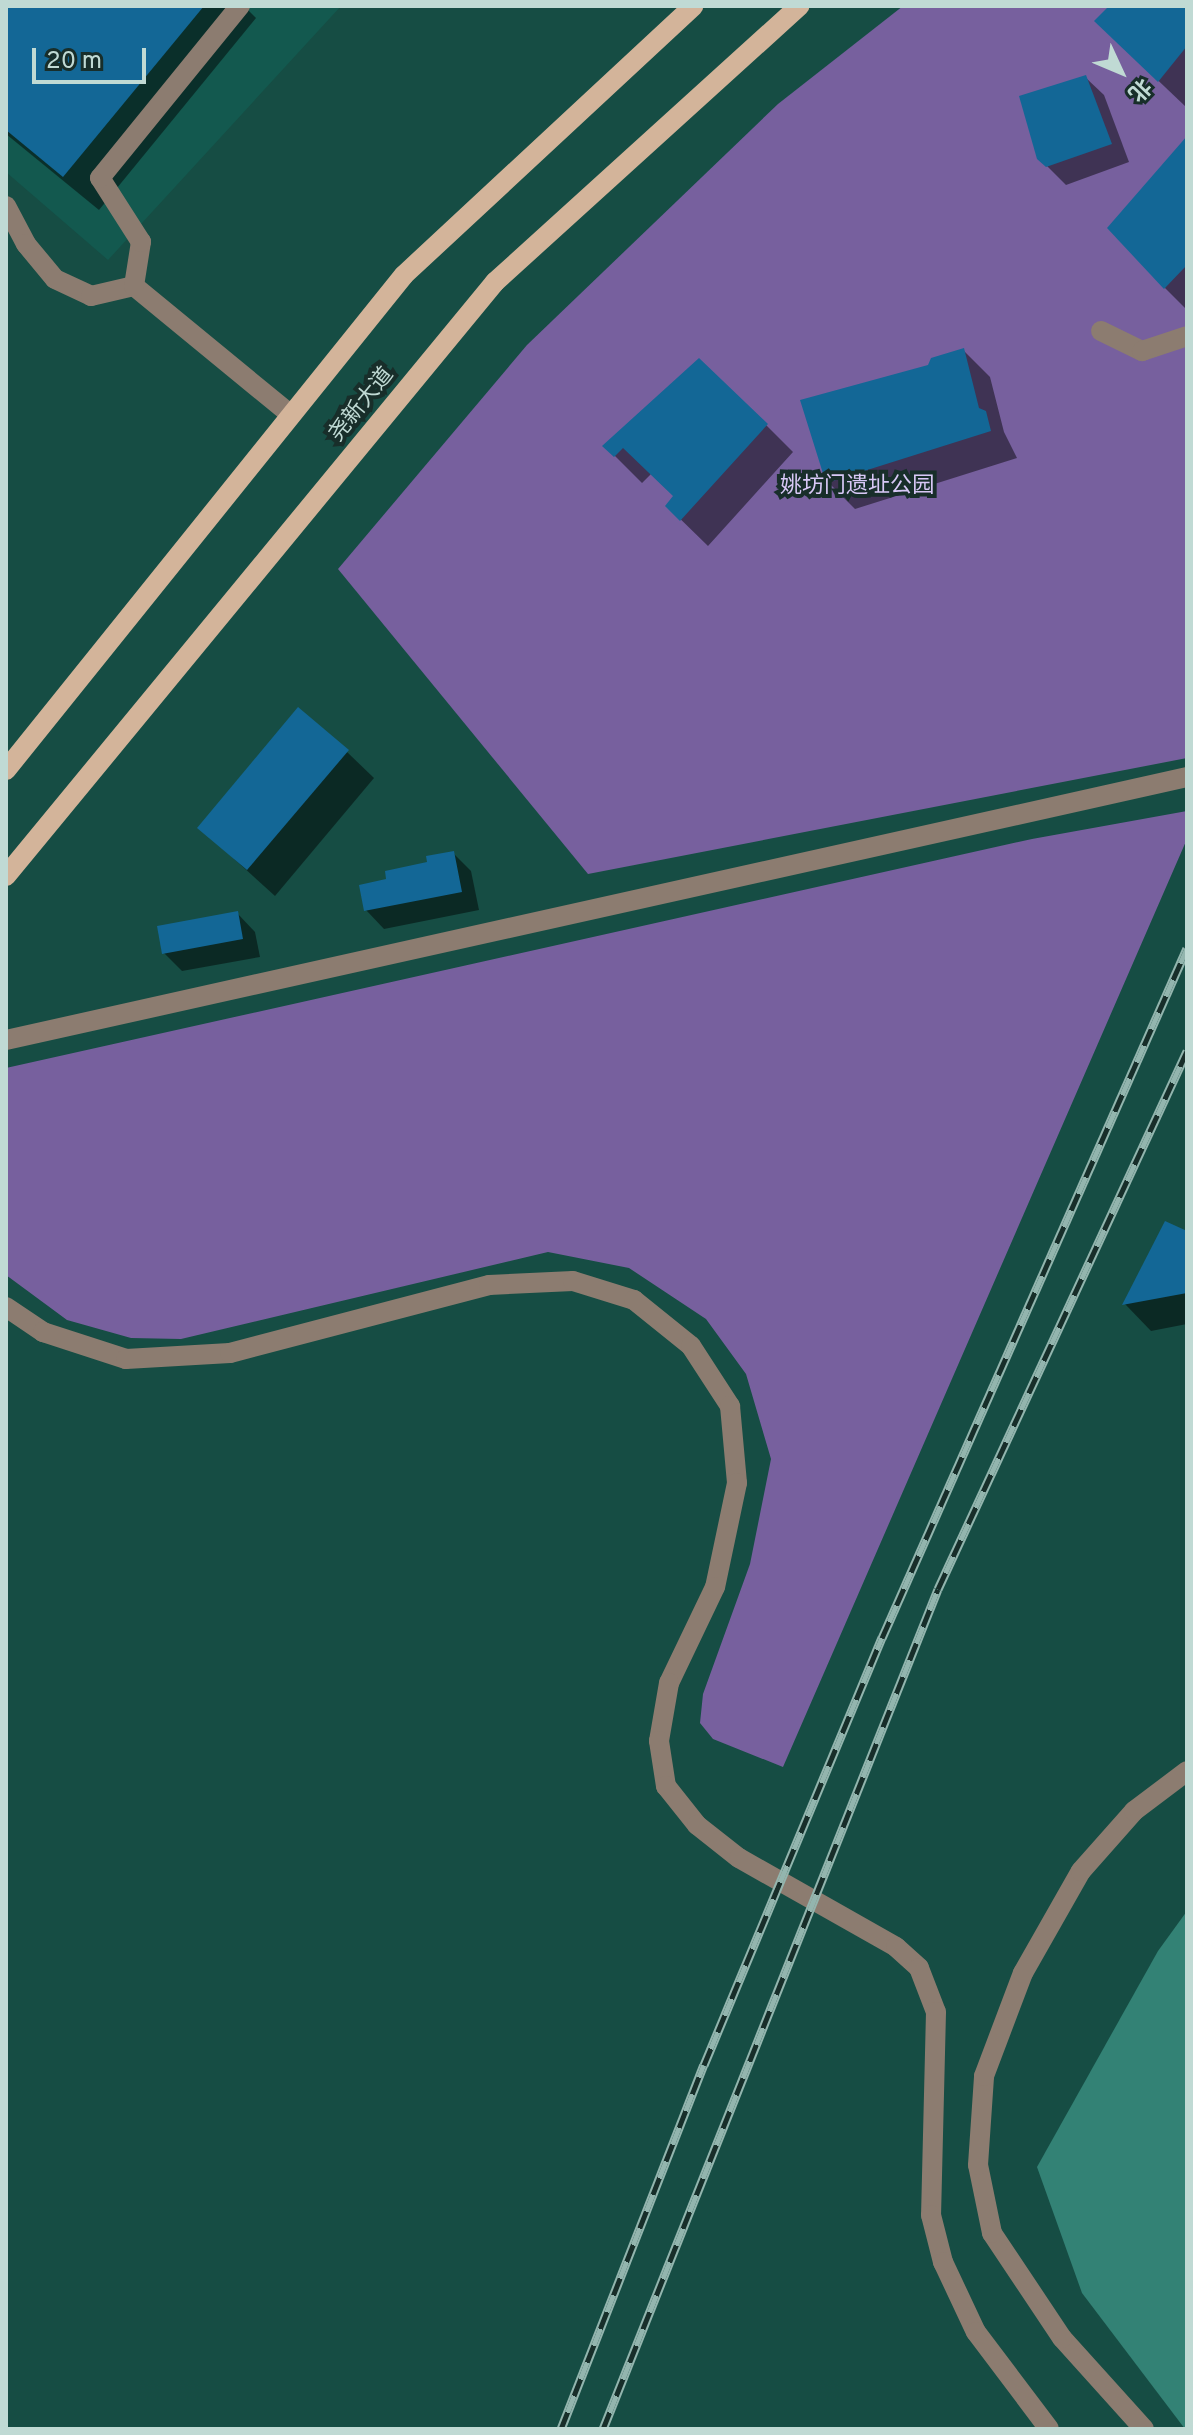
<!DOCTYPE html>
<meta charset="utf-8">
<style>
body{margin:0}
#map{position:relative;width:1193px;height:2435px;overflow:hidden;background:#164d44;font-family:Overpass,"Noto Sans SC",sans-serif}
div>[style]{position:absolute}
.built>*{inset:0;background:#13594f}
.green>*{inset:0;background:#77609e}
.water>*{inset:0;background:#338275}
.shadow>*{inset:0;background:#0007}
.building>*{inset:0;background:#136796}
.minor>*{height:20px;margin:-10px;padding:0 10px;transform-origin:10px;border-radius:10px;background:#8c7c70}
.major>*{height:20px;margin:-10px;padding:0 10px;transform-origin:10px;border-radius:10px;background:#d3b49a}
.rail>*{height:9px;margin-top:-4.5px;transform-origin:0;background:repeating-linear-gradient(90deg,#182e2a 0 18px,#93b5ae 0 36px);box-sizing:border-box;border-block:2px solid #93b5ae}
span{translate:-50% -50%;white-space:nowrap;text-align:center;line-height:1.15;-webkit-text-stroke:8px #182e2a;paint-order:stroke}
.street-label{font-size:22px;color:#c0dad4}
.park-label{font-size:22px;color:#d8c8f6}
.frame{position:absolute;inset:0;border:8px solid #c0dad4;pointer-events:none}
.north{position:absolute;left:1081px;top:32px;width:80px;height:80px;-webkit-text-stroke:6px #182e2a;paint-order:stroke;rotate:134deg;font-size:22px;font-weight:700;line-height:32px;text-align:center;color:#c0dad4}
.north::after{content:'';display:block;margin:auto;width:28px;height:36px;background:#c0dad4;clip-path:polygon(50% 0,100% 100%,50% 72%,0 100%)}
.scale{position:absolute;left:32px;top:48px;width:114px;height:36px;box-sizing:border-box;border:4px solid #c0dad4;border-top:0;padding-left:10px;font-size:24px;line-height:28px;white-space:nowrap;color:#c0dad4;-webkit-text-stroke:6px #182e2a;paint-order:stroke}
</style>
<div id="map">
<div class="built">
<div style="clip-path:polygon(6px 6px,341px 6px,108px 260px,6px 172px)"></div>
</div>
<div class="green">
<div style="clip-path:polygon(903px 6px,1187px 6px,1187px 758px,588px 874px,338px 569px,527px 345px,778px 104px)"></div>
<div style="clip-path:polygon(1187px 811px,1187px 839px,783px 1767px,713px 1739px,700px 1723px,703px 1694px,750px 1564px,771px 1459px,746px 1374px,706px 1319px,629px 1268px,548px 1252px,181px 1339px,131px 1338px,67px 1320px,6px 1275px,6px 1068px,1032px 839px)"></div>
</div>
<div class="water">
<div style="clip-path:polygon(1187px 1911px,1187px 2429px,1185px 2429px,1082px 2293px,1037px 2167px,1158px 1951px)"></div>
</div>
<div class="shadow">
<div style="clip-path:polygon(6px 6px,244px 6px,256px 18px,99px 210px,6px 134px)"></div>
<div style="clip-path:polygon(1113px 6px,1187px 6px,1186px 107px,1124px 48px)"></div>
<div style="clip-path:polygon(1085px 77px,1104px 95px,1129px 162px,1066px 185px,1039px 158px)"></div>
<div style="clip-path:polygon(1187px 140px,1187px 310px,1165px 288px)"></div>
<div style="clip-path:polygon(963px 350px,990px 377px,1004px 432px,1017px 458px,855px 509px,828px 482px,930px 367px)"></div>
<div style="clip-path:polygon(766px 425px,793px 452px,708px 546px,667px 506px,675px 497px,651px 474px,642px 483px,605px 446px)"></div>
<div style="clip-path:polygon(347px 752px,374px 778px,275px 896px,200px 828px)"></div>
<div style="clip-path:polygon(453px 853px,471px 871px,479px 910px,384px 929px,366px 910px,389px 881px)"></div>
<div style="clip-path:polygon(237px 913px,255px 932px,260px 957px,182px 971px,164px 953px)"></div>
<div style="clip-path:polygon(1187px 1234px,1187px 1324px,1151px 1331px,1125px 1304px)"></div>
</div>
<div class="building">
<div style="clip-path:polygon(6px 6px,204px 6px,63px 177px,6px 130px)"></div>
<div style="clip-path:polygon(1109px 6px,1187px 6px,1187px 46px,1158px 82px,1094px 21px)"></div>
<div style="clip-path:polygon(1086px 75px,1112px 144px,1046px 167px,1037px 159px,1019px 96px)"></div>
<div style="clip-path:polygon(1187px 136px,1187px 265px,1164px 289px,1107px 228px)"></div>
<div style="clip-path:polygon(964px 348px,979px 408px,986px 411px,991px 431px,826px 483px,800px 400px,928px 365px,931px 358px)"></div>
<div style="clip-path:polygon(699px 358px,768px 424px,680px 521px,665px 506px,673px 496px,623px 448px,614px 457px,602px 446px)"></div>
<div style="clip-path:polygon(298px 707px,349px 750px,247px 870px,197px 828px)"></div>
<div style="clip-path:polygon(454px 851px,462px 892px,364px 911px,359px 885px,386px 879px,385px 871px,427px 862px,426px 856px)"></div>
<div style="clip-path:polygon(238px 911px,243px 939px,162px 954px,157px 926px)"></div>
<div style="clip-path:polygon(1165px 1221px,1187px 1231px,1187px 1293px,1122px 1305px)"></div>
</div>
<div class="minor">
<div style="left:6px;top:206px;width:43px;rotate:62.2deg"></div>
<div style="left:26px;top:244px;width:45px;rotate:50.4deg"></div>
<div style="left:55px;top:279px;width:40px;rotate:25deg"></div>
<div style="left:91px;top:296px;width:44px;rotate:-13.1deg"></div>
<div style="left:134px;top:286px;width:203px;rotate:39.4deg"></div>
<div style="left:134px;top:286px;width:45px;rotate:-81deg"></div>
<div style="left:141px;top:242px;width:76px;rotate:-122.6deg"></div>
<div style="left:100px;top:178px;width:222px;rotate:-50.9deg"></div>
<div style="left:1101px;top:331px;width:46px;rotate:26deg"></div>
<div style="left:1142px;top:351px;width:47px;rotate:-18.4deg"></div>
<div style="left:6px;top:1040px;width:1210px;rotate:-12.55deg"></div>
<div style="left:6px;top:1307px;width:45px;rotate:34deg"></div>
<div style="left:43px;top:1332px;width:87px;rotate:18deg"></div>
<div style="left:126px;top:1359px;width:104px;rotate:-3.3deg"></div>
<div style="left:230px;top:1353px;width:268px;rotate:-14.7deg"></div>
<div style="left:489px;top:1285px;width:84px;rotate:-2.7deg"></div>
<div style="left:573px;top:1281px;width:64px;rotate:17.3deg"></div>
<div style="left:634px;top:1300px;width:73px;rotate:38.9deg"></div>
<div style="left:691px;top:1346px;width:72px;rotate:57deg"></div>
<div style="left:730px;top:1406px;width:77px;rotate:84.8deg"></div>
<div style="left:737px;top:1483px;width:106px;rotate:101.9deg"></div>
<div style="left:715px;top:1587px;width:106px;rotate:115.6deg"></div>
<div style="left:669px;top:1683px;width:59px;rotate:99.8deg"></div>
<div style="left:659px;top:1741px;width:46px;rotate:81.2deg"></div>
<div style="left:666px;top:1786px;width:50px;rotate:51.5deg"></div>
<div style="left:697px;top:1825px;width:53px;rotate:38.2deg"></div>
<div style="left:739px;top:1858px;width:180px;rotate:29.5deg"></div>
<div style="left:896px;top:1947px;width:31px;rotate:42deg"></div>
<div style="left:919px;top:1968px;width:47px;rotate:68.9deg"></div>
<div style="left:936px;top:2012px;width:203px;rotate:91.4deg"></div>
<div style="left:931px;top:2215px;width:49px;rotate:75.7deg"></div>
<div style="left:943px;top:2262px;width:77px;rotate:64.8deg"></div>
<div style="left:976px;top:2332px;width:121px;rotate:53deg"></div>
<div style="left:1144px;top:2429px;width:122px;rotate:-132deg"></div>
<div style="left:1062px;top:2338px;width:126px;rotate:-123.7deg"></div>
<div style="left:992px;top:2233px;width:69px;rotate:-101.6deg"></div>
<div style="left:978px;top:2165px;width:89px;rotate:-86.1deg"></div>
<div style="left:984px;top:2076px;width:110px;rotate:-69.3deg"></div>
<div style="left:1023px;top:1973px;width:117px;rotate:-60.4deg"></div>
<div style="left:1081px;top:1871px;width:80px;rotate:-48.5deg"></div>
<div style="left:1134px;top:1811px;width:66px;rotate:-37deg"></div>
</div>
<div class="major">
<div style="left:6px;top:770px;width:635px;rotate:-51.2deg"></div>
<div style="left:404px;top:275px;width:395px;rotate:-42.9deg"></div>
<div style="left:6px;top:876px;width:769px;rotate:-50.54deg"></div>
<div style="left:495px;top:282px;width:411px;rotate:-42.2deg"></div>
</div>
<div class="rail">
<div style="left:561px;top:2429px;width:391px;rotate:-68.6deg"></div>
<div style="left:704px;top:2065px;width:463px;rotate:-67.4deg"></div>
<div style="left:882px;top:1638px;width:754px;rotate:-66.15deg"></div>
<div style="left:603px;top:2429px;width:904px;rotate:-68.26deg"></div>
<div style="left:938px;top:1589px;width:593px;rotate:-65.16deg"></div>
</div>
<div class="street-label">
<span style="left:362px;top:405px;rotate:-51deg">尧新大道</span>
</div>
<div class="park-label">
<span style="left:857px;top:487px">姚坊门遗址公园</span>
</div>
<div class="frame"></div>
<div class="north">北</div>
<div class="scale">20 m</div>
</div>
